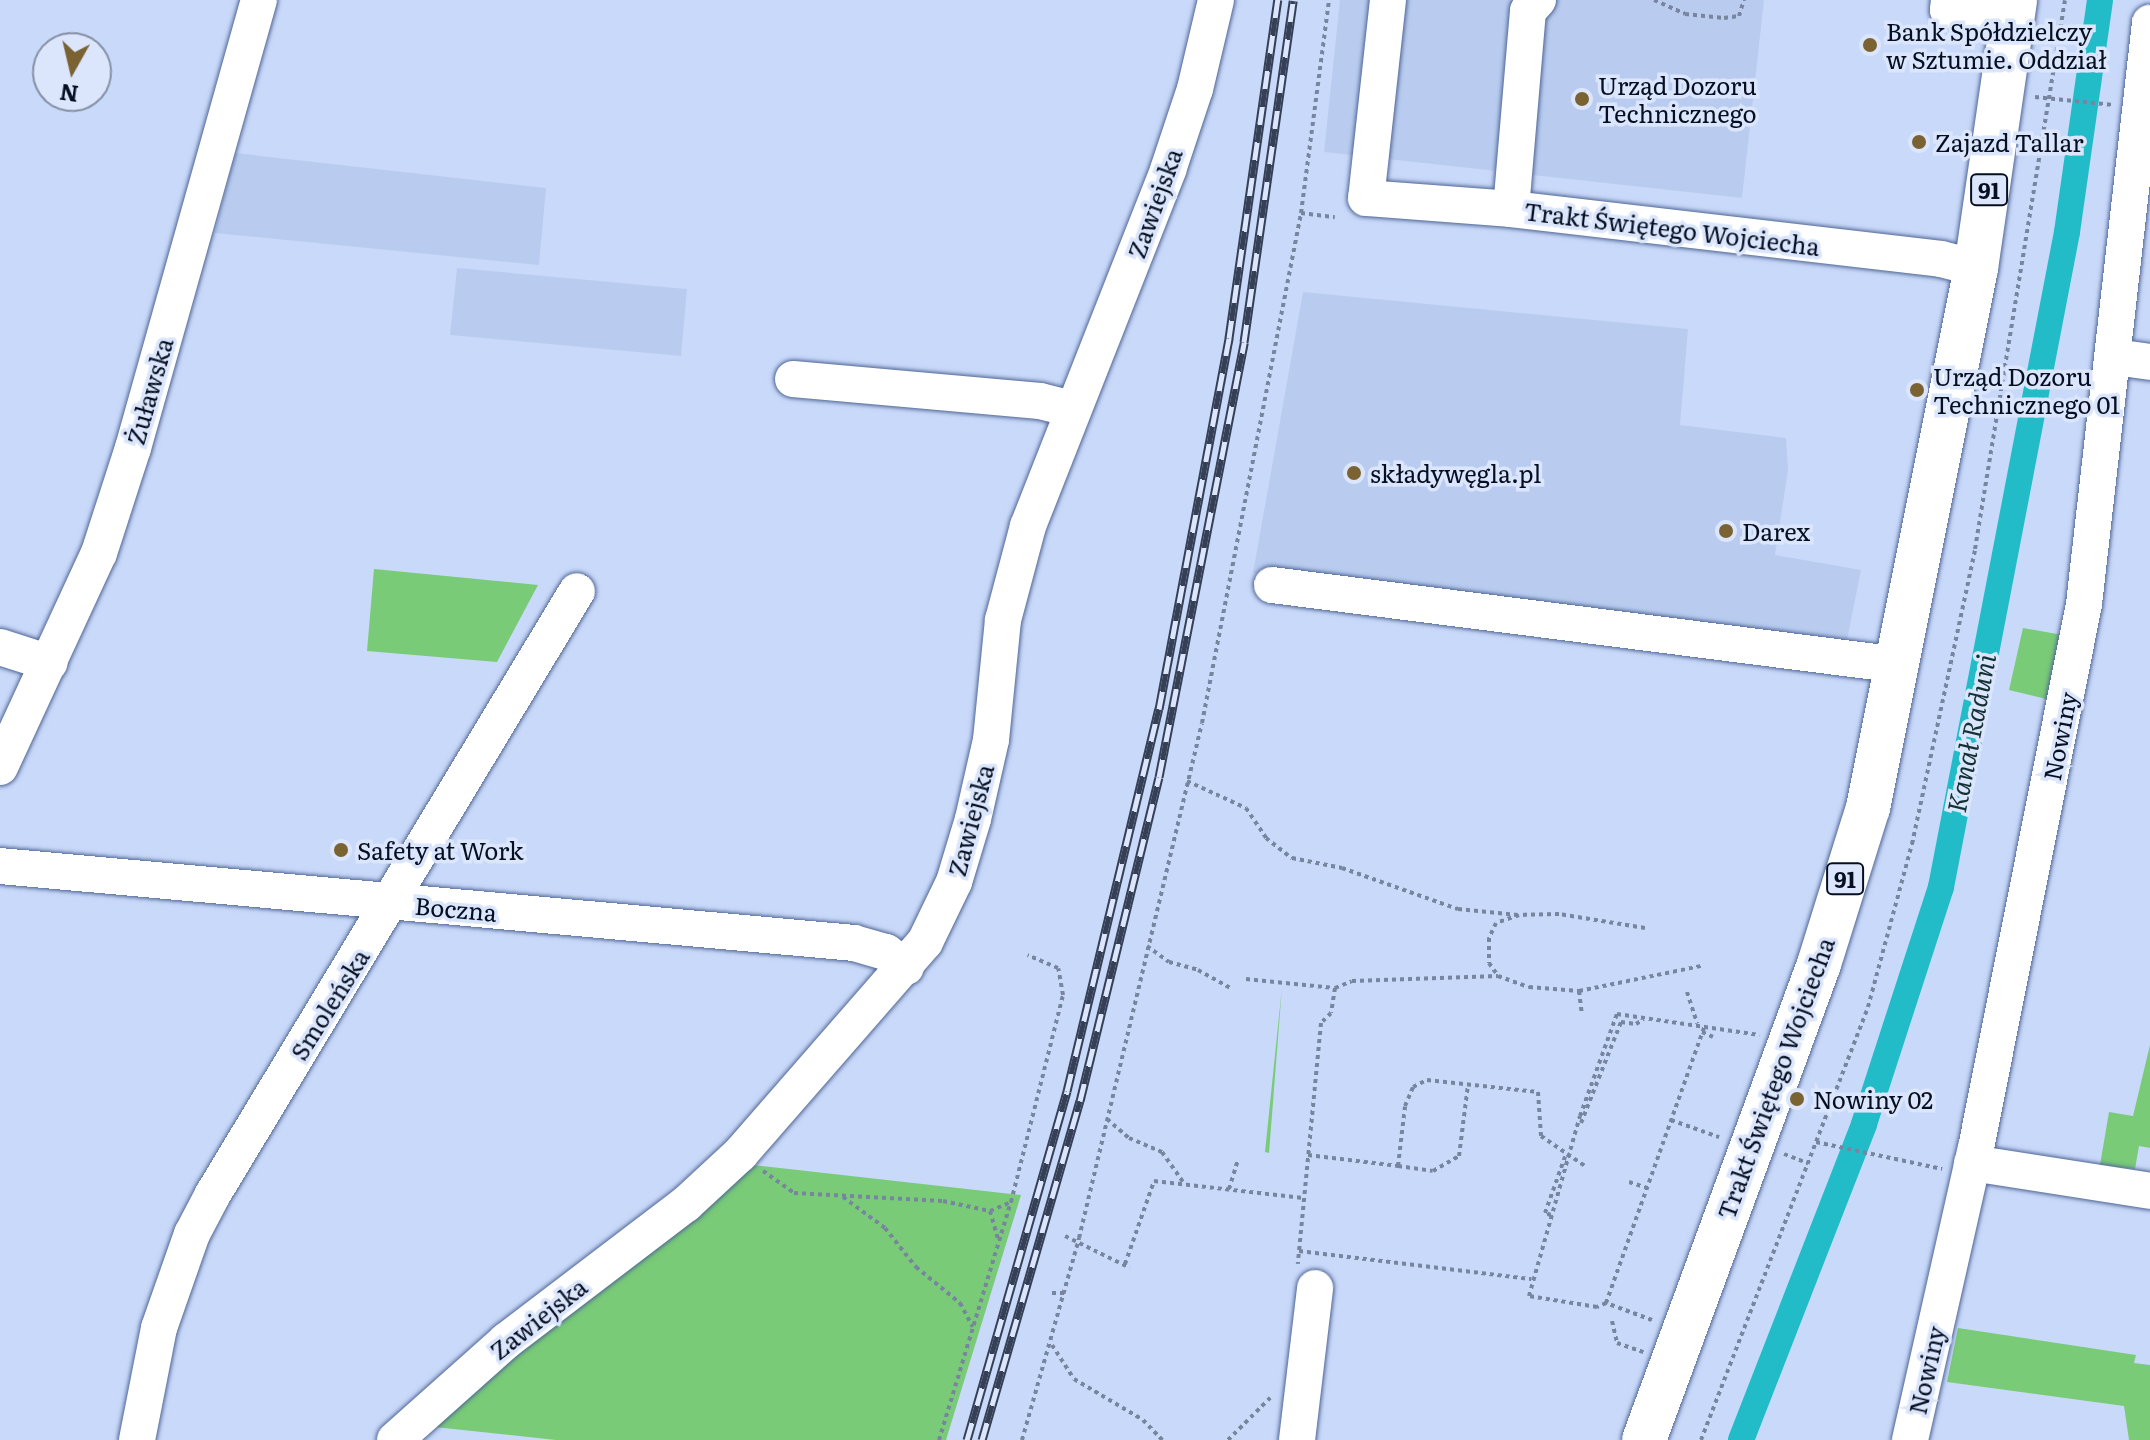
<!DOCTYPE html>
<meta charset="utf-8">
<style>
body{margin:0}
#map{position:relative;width:2150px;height:1440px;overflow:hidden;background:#c9d9fa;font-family:Literata,serif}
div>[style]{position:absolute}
.built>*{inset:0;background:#b9ccf0}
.green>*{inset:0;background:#79cb77}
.canal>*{height:26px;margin:-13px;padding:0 13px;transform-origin:13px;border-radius:13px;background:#22bcc8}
.path>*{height:4px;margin-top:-2px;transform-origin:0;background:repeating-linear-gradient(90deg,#78859f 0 4px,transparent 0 8px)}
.roads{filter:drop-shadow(0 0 2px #4f6695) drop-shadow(0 0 2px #4f6695)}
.minor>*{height:36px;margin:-18px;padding:0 18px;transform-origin:18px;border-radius:18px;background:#fff}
.major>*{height:44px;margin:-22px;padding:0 22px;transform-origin:22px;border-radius:22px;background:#fff}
.rail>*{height:9px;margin-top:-4.5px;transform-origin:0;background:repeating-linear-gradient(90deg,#dbe6fc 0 18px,#354056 0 36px);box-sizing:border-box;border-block:2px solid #354056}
.dots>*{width:22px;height:22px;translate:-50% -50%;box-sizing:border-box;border:4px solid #dbe6fc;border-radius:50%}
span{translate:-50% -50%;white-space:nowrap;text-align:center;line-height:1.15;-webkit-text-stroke:7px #dbe6fc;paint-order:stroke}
.shield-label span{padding:2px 6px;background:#dbe6fc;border:2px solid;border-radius:6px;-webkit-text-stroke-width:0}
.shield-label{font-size:22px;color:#060f21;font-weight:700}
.poi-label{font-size:24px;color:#060f21}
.left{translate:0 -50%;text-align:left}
.street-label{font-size:24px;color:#060f21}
.water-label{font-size:26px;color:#133033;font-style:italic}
.north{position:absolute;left:32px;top:32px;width:80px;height:80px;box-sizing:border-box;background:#dbe6fc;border:2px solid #8690a4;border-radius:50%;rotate:188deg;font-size:22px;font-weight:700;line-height:32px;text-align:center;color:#060f21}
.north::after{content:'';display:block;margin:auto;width:28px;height:36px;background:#7a6233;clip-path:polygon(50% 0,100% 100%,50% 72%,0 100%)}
</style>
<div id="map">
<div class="built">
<div style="clip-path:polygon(1340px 0,1764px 0,1742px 198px,1324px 152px)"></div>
<div style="clip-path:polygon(235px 153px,546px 188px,539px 265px,215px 233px)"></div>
<div style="clip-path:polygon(457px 268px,687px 289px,681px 356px,450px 335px)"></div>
<div style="clip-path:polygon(1303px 292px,1688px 329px,1680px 425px,1786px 438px,1788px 470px,1775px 555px,1861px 570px,1846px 645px,1253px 573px)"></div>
</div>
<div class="green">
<div style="clip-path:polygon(374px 569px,538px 585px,497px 662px,367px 651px)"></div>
<div style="clip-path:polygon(2023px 628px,2068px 636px,2054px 701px,2009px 690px)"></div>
<div style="clip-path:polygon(1282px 987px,1269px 1153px,1265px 1152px)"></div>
<div style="clip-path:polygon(2150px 1045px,2150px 1148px,2139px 1146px,2135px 1169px,2100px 1165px,2109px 1112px,2133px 1116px)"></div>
<div style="clip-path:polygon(743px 1164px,1021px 1195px,946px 1440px,556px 1440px,425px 1426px)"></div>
<div style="clip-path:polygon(1958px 1328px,2136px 1355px,2134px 1363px,2150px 1365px,2150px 1440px,2129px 1440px,2124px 1406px,1947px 1382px)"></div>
</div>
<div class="canal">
<div style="left:1741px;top:1440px;width:339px;rotate:-68.7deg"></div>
<div style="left:1864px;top:1124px;width:249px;rotate:-72deg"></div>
<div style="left:1941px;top:887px;width:667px;rotate:-79.11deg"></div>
<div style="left:2067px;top:232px;width:234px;rotate:-81.9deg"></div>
</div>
<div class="path">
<div style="left:1654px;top:0;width:34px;rotate:24deg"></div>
<div style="left:1685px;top:14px;width:39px;rotate:6deg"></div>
<div style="left:1724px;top:18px;width:15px;rotate:-8deg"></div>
<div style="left:1739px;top:16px;width:17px;rotate:-73deg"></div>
<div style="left:2035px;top:97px;width:79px;rotate:5.8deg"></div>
<div style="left:1301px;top:213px;width:215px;rotate:-82.5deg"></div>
<div style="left:1187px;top:781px;width:65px;rotate:24.6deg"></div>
<div style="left:1246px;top:808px;width:36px;rotate:56deg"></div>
<div style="left:1266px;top:838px;width:33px;rotate:38deg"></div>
<div style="left:1292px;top:858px;width:51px;rotate:11.3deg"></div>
<div style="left:1342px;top:868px;width:123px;rotate:19.5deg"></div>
<div style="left:1458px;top:909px;width:60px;rotate:5.7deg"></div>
<div style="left:1645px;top:928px;width:87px;rotate:-170.8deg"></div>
<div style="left:1559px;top:914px;width:40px;rotate:178.6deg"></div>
<div style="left:1519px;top:915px;width:24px;rotate:161deg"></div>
<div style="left:1496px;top:923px;width:17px;rotate:115deg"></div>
<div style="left:1489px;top:938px;width:25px;rotate:90deg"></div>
<div style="left:1489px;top:963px;width:16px;rotate:55deg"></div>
<div style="left:1498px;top:976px;width:33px;rotate:20deg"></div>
<div style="left:1529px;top:987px;width:50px;rotate:4.6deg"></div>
<div style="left:1579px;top:991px;width:125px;rotate:-11.6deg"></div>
<div style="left:1147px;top:946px;width:27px;rotate:36deg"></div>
<div style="left:1169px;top:962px;width:30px;rotate:15deg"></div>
<div style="left:1198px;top:970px;width:37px;rotate:29deg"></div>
<div style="left:1246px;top:979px;width:89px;rotate:5.8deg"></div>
<div style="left:1335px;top:988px;width:25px;rotate:99deg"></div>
<div style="left:1331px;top:1013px;width:14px;rotate:135deg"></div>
<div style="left:1321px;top:1023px;width:242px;rotate:95.5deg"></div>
<div style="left:1335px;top:988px;width:18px;rotate:-22deg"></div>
<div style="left:1352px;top:981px;width:146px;rotate:-2deg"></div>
<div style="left:1579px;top:991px;width:23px;rotate:83deg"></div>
<div style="left:1687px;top:992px;width:33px;rotate:72deg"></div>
<div style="left:1702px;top:1032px;width:12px;rotate:24deg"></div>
<div style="left:1107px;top:1119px;width:29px;rotate:41deg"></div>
<div style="left:1129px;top:1138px;width:36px;rotate:23deg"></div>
<div style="left:1162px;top:1152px;width:39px;rotate:55deg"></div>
<div style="left:1671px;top:1120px;width:51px;rotate:19.5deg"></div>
<div style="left:1581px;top:1123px;width:109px;rotate:-68.4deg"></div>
<div style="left:1621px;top:1022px;width:15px;rotate:8deg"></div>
<div style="left:1636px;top:1024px;width:9px;rotate:-32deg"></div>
<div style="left:1816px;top:1142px;width:129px;rotate:12.1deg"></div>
<div style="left:1784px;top:1154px;width:26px;rotate:21deg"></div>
<div style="left:1308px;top:1155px;width:91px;rotate:7deg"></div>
<div style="left:1398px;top:1166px;width:60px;rotate:-83.3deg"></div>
<div style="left:1405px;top:1106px;width:21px;rotate:-67deg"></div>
<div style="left:1413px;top:1087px;width:16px;rotate:-27deg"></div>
<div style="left:1427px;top:1080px;width:112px;rotate:6.2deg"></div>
<div style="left:1538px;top:1092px;width:44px;rotate:86.1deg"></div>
<div style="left:1541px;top:1136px;width:53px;rotate:34.3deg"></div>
<div style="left:1398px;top:1166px;width:35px;rotate:8deg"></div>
<div style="left:1433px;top:1171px;width:30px;rotate:-30deg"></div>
<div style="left:1459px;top:1156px;width:72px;rotate:-82.8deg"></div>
<div style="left:763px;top:1171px;width:38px;rotate:35deg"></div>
<div style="left:794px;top:1193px;width:149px;rotate:3.1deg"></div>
<div style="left:943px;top:1201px;width:48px;rotate:12deg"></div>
<div style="left:990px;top:1211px;width:23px;rotate:-23deg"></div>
<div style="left:1011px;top:1202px;width:213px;rotate:-75.9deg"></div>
<div style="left:1063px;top:995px;width:27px;rotate:-100deg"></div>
<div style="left:1058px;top:968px;width:33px;rotate:-157deg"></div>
<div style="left:1629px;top:1182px;width:19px;rotate:18deg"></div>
<div style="left:1229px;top:1189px;width:30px;rotate:-73deg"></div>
<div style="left:843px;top:1197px;width:52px;rotate:36.4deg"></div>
<div style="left:885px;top:1228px;width:50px;rotate:51.5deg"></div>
<div style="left:916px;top:1267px;width:57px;rotate:39.3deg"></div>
<div style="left:960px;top:1303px;width:27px;rotate:62deg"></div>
<div style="left:990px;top:1211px;width:29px;rotate:74deg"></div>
<div style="left:1551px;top:1215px;width:6px;rotate:-162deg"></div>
<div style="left:1545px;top:1213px;width:63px;rotate:-70.4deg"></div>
<div style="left:1065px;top:1236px;width:72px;rotate:26.2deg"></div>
<div style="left:1299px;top:1251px;width:234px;rotate:6.9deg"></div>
<div style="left:1125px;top:1264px;width:88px;rotate:-70.7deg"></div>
<div style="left:1154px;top:1181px;width:150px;rotate:6.5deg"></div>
<div style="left:1052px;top:1293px;width:12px"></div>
<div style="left:1606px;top:1303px;width:295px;rotate:-70.4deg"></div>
<div style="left:1652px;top:1320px;width:49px;rotate:-159.7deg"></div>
<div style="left:1606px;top:1303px;width:10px;rotate:156deg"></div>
<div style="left:1597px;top:1307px;width:69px;rotate:-170.8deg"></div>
<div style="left:1529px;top:1296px;width:187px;rotate:-74.2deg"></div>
<div style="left:1580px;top:1116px;width:109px;rotate:-70.1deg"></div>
<div style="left:1617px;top:1014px;width:144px;rotate:8.4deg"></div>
<div style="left:1612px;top:1321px;width:23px;rotate:77deg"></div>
<div style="left:1617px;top:1343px;width:28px;rotate:19deg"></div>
<div style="left:1052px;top:1345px;width:40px;rotate:57.1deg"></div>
<div style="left:1074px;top:1379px;width:80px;rotate:30.7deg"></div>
<div style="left:1143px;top:1420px;width:28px;rotate:46deg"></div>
<div style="left:939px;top:1440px;width:249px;rotate:-73.2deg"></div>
<div style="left:1022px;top:1440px;width:210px;rotate:-74.2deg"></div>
<div style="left:1079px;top:1238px;width:529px;rotate:-76.57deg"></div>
<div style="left:1202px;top:723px;width:520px;rotate:-79.01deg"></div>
<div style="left:1301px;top:213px;width:34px;rotate:7deg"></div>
<div style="left:1228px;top:1440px;width:62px;rotate:-45deg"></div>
<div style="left:1701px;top:1440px;width:464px;rotate:-68.9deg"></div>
<div style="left:1868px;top:1007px;width:169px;rotate:-74.9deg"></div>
<div style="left:1912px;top:844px;width:302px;rotate:-77.9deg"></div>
<div style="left:1975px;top:549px;width:556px;rotate:-80.69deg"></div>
</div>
<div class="roads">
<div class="minor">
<div style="left:1388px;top:0;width:199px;rotate:96.3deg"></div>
<div style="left:1366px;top:198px;width:145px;rotate:4.3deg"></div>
<div style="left:1511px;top:209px;width:433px;rotate:6.6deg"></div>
<div style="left:1941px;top:259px;width:36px;rotate:14deg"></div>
<div style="left:1949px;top:0;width:10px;rotate:96deg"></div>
<div style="left:1948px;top:10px;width:65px;rotate:7deg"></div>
<div style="left:1511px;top:209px;width:199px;rotate:-85.1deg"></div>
<div style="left:1528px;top:11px;width:15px;rotate:-48deg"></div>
<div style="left:2115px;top:357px;width:35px;rotate:8deg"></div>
<div style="left:793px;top:379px;width:248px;rotate:5.1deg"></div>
<div style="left:1040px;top:401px;width:33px;rotate:14deg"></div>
<div style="left:1272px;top:585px;width:632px;rotate:7.27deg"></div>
<div style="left:0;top:647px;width:52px;rotate:17.7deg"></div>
<div style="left:0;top:767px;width:236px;rotate:-65.2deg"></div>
<div style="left:99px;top:553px;width:110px;rotate:-72.1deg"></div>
<div style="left:133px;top:448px;width:465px;rotate:-74.3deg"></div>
<div style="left:0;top:866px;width:857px;rotate:5.15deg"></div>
<div style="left:854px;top:943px;width:33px;rotate:16deg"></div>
<div style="left:886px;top:952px;width:25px;rotate:37deg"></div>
<div style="left:1972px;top:1163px;width:180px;rotate:8.9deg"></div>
<div style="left:137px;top:1440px;width:114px;rotate:-78.9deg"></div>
<div style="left:159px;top:1328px;width:100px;rotate:-70.7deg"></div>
<div style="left:192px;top:1234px;width:45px;rotate:-62.3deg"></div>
<div style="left:213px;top:1194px;width:704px;rotate:-58.88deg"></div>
<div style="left:395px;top:1440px;width:149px;rotate:-41.7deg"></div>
<div style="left:506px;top:1341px;width:226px;rotate:-37.3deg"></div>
<div style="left:686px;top:1204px;width:74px;rotate:-42.8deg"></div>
<div style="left:740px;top:1154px;width:281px;rotate:-48.9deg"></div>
<div style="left:925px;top:942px;width:67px;rotate:-64.2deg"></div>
<div style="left:954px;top:882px;width:66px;rotate:-73.2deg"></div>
<div style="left:973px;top:819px;width:81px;rotate:-77.2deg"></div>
<div style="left:991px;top:740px;width:121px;rotate:-84.3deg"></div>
<div style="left:1003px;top:620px;width:97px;rotate:-75.1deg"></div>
<div style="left:1028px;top:526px;width:383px;rotate:-68.5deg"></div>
<div style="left:1168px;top:170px;width:85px;rotate:-71.6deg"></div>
<div style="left:1195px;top:89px;width:91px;rotate:-76.7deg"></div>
<div style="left:1297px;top:1440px;width:153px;rotate:-83.2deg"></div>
<div style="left:1910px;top:1440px;width:299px;rotate:-77.3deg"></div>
<div style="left:1976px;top:1148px;width:555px;rotate:-78.77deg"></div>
<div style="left:2084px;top:604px;width:585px;rotate:-83.52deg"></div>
</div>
<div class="major">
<div style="left:1644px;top:1440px;width:507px;rotate:-69.81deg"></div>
<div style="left:1819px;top:964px;width:164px;rotate:-72.6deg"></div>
<div style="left:1868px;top:808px;width:551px;rotate:-78.69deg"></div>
<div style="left:1976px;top:268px;width:271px;rotate:-81.7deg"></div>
</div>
</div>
<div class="rail">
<div style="left:967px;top:1440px;width:363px;rotate:-74deg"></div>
<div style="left:1067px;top:1091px;width:393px;rotate:-76.5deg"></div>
<div style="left:1159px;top:709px;width:378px;rotate:-79.3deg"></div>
<div style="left:1229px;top:338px;width:342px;rotate:-81.8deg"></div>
<div style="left:982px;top:1440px;width:353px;rotate:-73.9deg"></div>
<div style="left:1080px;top:1101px;width:333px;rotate:-76.3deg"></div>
<div style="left:1159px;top:777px;width:443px;rotate:-78.9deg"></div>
<div style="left:1244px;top:342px;width:345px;rotate:-81.8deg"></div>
</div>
<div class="dots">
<div style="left:1870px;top:45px;background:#7a6233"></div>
<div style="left:1582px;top:99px;background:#7a6233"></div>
<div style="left:1919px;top:142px;background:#7a6233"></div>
<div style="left:1917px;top:390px;background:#7a6233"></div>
<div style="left:1354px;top:473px;background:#7a6233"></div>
<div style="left:1726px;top:531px;background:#7a6233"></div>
<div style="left:341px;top:850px;background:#7a6233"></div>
<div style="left:1797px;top:1099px;background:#7a6233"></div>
</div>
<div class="shield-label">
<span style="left:1989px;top:190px">91</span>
<span style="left:1845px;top:879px">91</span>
</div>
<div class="poi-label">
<span class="left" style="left:1886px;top:45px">Bank Spółdzielczy<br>w Sztumie. Oddział</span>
<span class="left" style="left:1598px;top:99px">Urząd Dozoru<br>Technicznego</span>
<span class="left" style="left:1935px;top:142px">Zajazd Tallar</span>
<span class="left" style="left:1933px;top:390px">Urząd Dozoru<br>Technicznego 01</span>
<span class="left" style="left:1370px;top:473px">składywęgla.pl</span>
<span class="left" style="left:1742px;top:531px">Darex</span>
<span class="left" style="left:357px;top:850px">Safety at Work</span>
<span class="left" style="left:1813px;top:1099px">Nowiny 02</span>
</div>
<div class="street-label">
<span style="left:1154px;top:203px;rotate:-70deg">Zawiejska</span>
<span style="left:1672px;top:228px;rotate:7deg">Trakt Świętego Wojciecha</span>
<span style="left:149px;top:391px;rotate:-74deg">Żuławska</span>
<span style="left:2059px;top:736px;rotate:-79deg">Nowiny</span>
<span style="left:970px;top:820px;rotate:-75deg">Zawiejska</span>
<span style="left:456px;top:908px;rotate:5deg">Boczna</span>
<span style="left:329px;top:1004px;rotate:-58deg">Smoleńska</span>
<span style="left:1775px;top:1078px;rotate:-70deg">Trakt Świętego Wojciecha</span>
<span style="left:538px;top:1318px;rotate:-38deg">Zawiejska</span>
<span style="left:1926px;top:1370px;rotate:-77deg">Nowiny</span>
</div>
<div class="water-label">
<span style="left:1970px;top:733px;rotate:-79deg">Kanał Raduni</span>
</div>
<div class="north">N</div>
</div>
